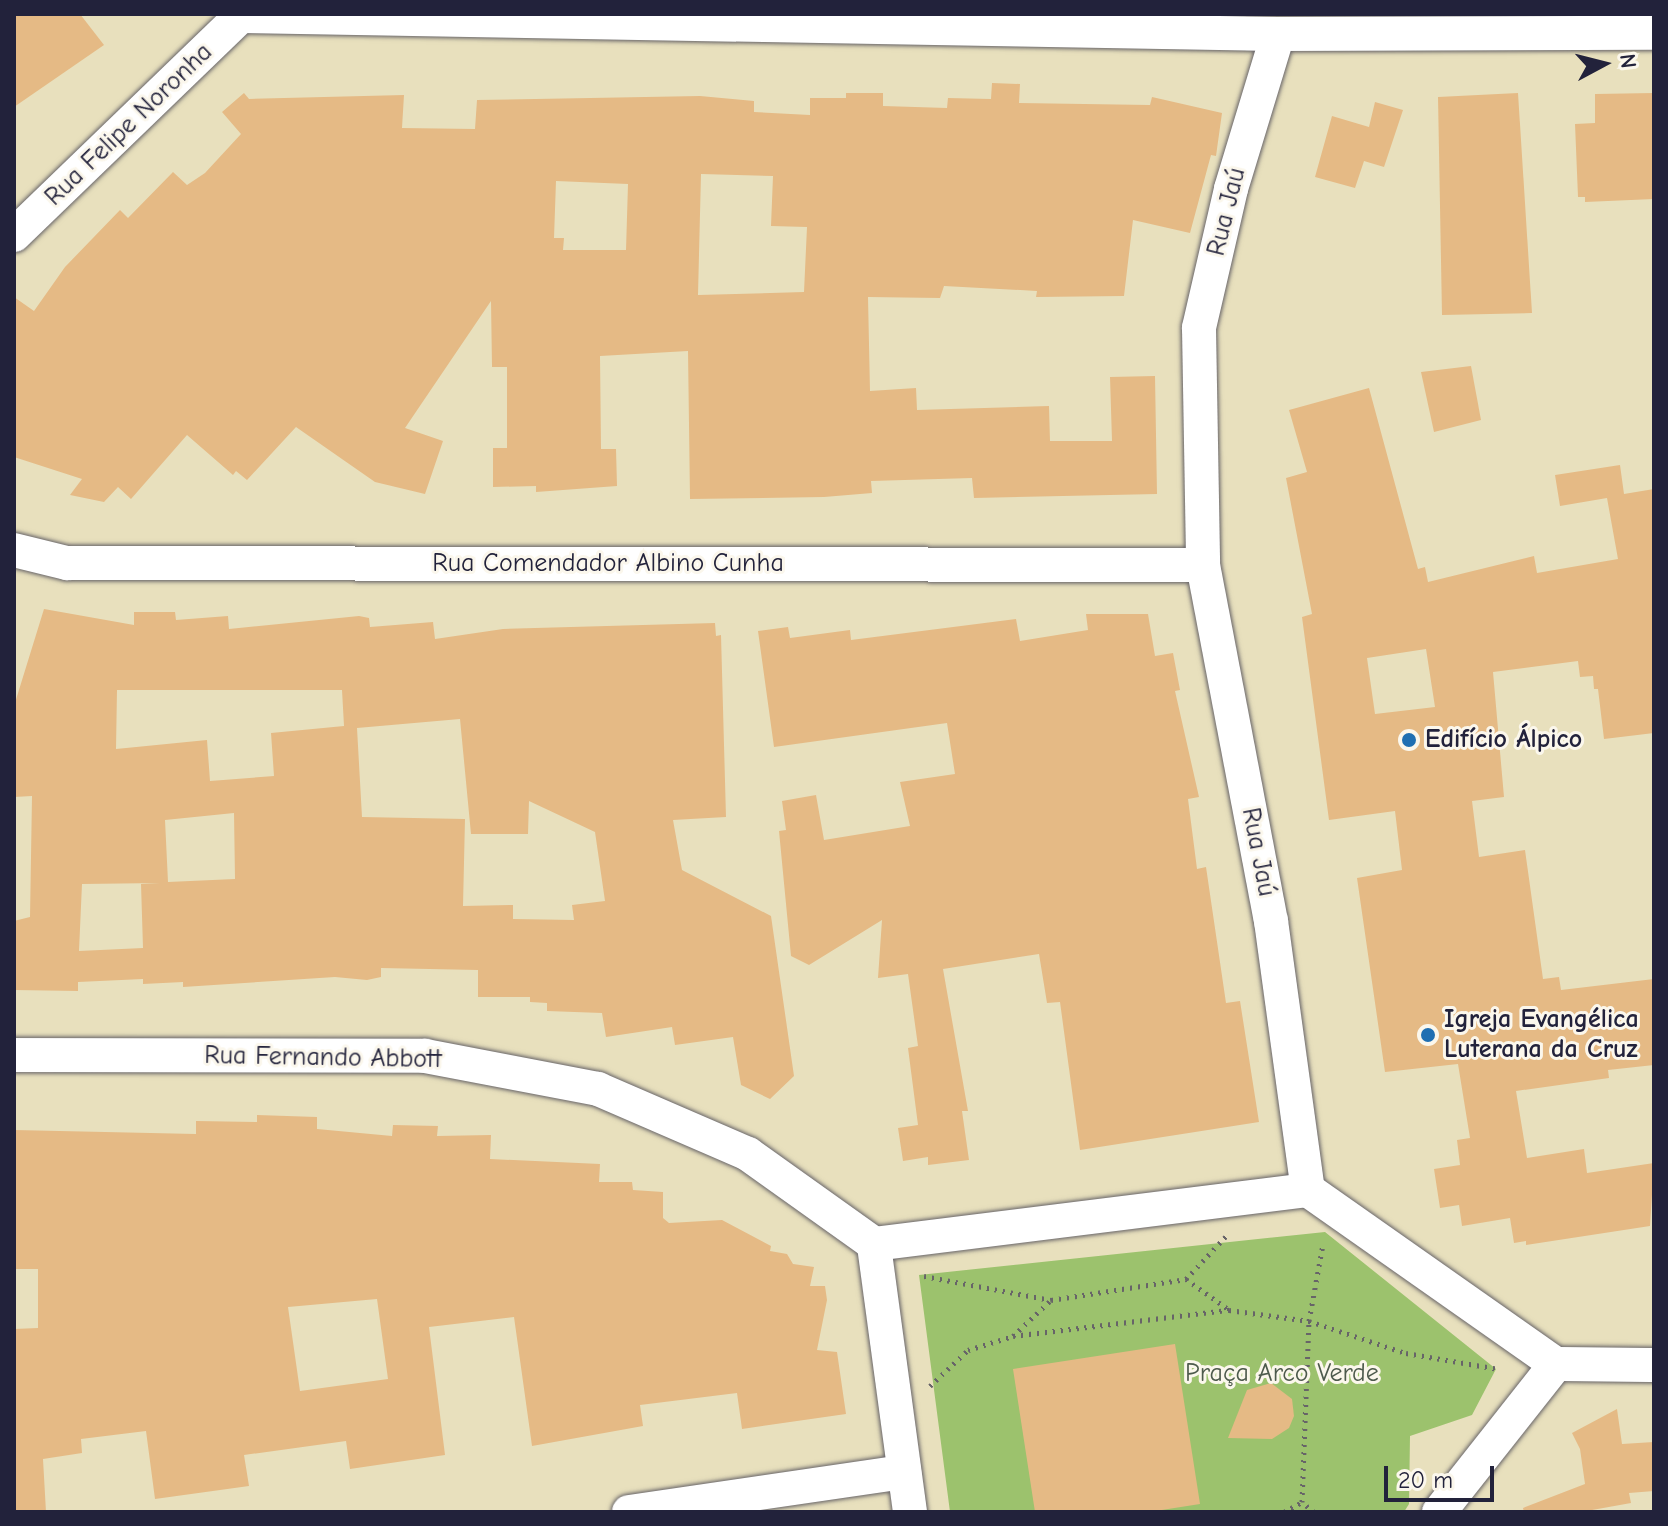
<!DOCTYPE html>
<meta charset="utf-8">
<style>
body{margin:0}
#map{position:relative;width:1668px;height:1526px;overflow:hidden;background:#e8e0bd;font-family:"Comic Neue",sans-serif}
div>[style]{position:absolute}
.green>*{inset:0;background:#9cc26d}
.building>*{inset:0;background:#e5ba85}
.path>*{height:5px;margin-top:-2.5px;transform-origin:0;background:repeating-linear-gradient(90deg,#676468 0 2px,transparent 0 8px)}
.roads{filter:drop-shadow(0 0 2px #676468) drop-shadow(0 0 2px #676468)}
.street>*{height:34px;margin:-17px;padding:0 17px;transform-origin:17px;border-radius:17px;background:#fff}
.dots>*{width:22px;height:22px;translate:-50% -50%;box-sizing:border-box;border:4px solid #fbf7ec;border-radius:50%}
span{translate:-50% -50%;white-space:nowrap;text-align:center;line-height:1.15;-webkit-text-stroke:6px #fbf7ec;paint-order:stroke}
.street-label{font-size:26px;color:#22223b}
.poi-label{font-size:26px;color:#22223b;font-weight:700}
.left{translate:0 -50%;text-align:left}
.park-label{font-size:26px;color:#4d5a4c}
.frame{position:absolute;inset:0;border:16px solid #22223b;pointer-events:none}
.north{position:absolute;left:1564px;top:24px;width:80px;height:80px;-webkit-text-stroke:6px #fbf7ec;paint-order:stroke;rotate:83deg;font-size:22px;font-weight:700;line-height:32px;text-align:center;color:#22223b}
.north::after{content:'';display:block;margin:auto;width:28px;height:36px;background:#22223b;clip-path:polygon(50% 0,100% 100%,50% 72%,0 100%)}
.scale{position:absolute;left:1384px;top:1466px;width:110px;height:36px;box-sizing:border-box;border:4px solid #22223b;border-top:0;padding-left:10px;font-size:24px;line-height:28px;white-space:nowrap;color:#22223b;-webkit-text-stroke:6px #fbf7ec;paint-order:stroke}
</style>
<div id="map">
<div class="green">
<div style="clip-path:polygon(1325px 1232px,1496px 1369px,1472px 1415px,1410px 1436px,1409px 1504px,1404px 1512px,950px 1512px,919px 1275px)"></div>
</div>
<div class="building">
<div style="clip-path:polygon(14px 14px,80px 14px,104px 45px,14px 107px)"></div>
<div style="clip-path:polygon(evenodd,992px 83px,1020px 84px,1019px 103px,1150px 105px,1152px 97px,1222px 113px,1216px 156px,1211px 155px,1190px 233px,1133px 220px,1124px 296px,1036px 297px,1037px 291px,944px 286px,940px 298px,868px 297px,870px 391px,916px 388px,917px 410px,1049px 406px,1050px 441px,1112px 441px,1110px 377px,1155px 376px,1157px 494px,974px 498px,972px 478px,871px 481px,872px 493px,824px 497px,690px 499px,688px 351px,600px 356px,601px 449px,616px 449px,617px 486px,536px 492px,536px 486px,493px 487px,493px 448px,507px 448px,507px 367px,492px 367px,491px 301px,405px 428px,443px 441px,425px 494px,375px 482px,296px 427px,247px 480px,236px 471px,233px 475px,187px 435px,131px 499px,118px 487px,104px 502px,70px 495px,82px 479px,14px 457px,14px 297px,34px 311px,65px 267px,120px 210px,128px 218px,173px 172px,187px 185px,205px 173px,241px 134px,222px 112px,244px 93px,249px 99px,404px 95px,402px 128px,475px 129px,477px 100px,700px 96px,754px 101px,754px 112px,810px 115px,810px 98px,846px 98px,846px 93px,883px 93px,883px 106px,947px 108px,948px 98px,991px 99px,992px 83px,701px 174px,773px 176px,771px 226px,807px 227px,804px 292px,698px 295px,701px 174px,992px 83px,556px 181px,628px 184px,626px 250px,563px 250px,564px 238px,554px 238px,556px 181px)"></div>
<div style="clip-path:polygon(1518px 93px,1532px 313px,1442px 315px,1438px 97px)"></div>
<div style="clip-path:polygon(1654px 93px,1654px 199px,1585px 202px,1585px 197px,1578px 197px,1575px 124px,1595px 123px,1595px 94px)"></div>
<div style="clip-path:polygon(1375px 102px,1403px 110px,1384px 167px,1364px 161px,1355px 188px,1315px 177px,1332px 116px,1369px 127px)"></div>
<div style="clip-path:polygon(1471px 366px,1481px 420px,1434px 432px,1421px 372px)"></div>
<div style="clip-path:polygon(evenodd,1369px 388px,1418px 569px,1425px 567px,1428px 582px,1534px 556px,1537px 573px,1618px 559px,1607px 498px,1560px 506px,1555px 475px,1620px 465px,1624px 494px,1654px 489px,1654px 733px,1604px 739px,1598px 689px,1594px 689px,1593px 676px,1580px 677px,1578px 661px,1493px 672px,1504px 797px,1472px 801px,1479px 857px,1525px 850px,1543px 979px,1559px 977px,1561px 990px,1654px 979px,1654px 1065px,1608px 1070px,1609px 1078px,1516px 1091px,1527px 1158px,1584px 1149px,1587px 1173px,1654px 1163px,1650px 1226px,1526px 1245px,1526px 1241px,1514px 1243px,1510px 1218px,1462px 1226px,1459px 1205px,1440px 1208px,1434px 1169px,1460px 1165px,1457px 1140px,1470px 1138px,1458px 1064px,1385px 1072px,1357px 878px,1402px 870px,1395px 811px,1329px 820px,1302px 617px,1312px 614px,1286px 478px,1307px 472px,1289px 410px,1369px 388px,1426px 649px,1435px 707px,1375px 714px,1367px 658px,1426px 649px)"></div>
<div style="clip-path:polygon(evenodd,44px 609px,134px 625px,134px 612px,175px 612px,176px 620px,228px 616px,229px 629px,359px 616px,369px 618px,370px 627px,433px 622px,435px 639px,503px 629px,715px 623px,716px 636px,721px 635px,726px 817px,673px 820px,682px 870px,771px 916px,794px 1076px,770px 1099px,741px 1085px,733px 1037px,675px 1045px,672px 1027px,606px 1037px,602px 1013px,547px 1011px,547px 1003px,530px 1002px,530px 997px,478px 997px,478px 970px,381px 968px,381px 977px,367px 980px,335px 977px,183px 987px,183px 982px,143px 984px,143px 979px,78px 982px,78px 991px,14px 990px,14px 921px,30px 917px,32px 796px,14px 797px,14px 706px,44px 609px,117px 690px,342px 690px,344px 726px,271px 733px,274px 776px,210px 781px,207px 740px,116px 749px,117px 690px,44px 609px,460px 719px,471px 834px,528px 834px,529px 801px,595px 832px,605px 901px,572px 905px,574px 920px,513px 919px,513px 905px,463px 906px,465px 819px,362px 817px,357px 728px,460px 719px,44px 609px,234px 813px,235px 879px,168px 882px,165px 820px,234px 813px,44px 609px,160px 883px,141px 884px,143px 948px,79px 951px,82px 884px,160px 883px)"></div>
<div style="clip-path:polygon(1086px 614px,1148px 614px,1155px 656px,1173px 653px,1180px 690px,1175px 691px,1199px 797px,1188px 799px,1197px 869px,1206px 867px,1226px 1003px,1240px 1001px,1259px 1122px,1080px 1150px,1060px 1002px,1047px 1003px,1039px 954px,943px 969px,968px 1111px,962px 1111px,969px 1160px,928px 1165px,928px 1157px,903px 1161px,898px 1128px,918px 1125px,908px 1048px,918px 1046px,908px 974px,878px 978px,882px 920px,809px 965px,791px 956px,779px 831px,786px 830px,782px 801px,816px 795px,824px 840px,910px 826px,900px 782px,955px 774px,947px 723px,774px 747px,758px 631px,788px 627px,790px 638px,850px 630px,851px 640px,1016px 619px,1020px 641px,1088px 630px)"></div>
<div style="clip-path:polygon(evenodd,257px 1115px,317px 1117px,317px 1129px,392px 1136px,393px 1125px,438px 1126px,437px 1136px,491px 1135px,490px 1159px,600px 1164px,599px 1182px,632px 1182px,633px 1190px,663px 1192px,663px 1218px,669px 1223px,722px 1220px,771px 1246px,770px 1251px,787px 1254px,793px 1264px,814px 1267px,810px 1286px,825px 1286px,827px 1300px,817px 1350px,837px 1352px,846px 1414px,742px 1429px,737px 1393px,640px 1405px,643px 1426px,532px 1446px,514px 1317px,429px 1327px,445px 1455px,350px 1469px,346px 1441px,244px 1455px,249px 1486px,155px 1499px,146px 1431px,81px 1439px,82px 1453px,43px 1459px,46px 1512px,14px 1512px,14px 1329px,38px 1328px,38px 1269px,14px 1269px,14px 1130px,196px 1134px,196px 1121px,257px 1122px,257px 1115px,377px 1299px,388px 1379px,300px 1391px,288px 1307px,377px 1299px)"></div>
<div style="clip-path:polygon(1175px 1344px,1200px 1504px,1149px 1512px,1035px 1512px,1013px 1369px)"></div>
<div style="clip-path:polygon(1271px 1383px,1292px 1399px,1294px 1416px,1289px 1428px,1272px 1439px,1228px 1438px,1247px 1390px)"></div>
<div style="clip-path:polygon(1617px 1409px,1622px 1444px,1654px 1442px,1654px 1491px,1629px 1493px,1631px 1503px,1581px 1512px,1524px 1512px,1523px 1508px,1585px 1484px,1580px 1449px,1572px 1433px)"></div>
</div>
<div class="path">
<div style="left:924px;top:1276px;width:129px;rotate:10.7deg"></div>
<div style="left:1051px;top:1300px;width:137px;rotate:-8.8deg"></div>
<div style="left:1186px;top:1279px;width:60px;rotate:-47deg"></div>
<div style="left:1186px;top:1279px;width:52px;rotate:35.5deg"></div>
<div style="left:1013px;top:1336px;width:218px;rotate:-6.9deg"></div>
<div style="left:1229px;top:1310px;width:81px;rotate:7.8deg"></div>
<div style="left:1309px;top:1321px;width:102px;rotate:18.3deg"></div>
<div style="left:1406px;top:1353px;width:94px;rotate:9.8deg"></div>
<div style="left:930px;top:1386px;width:52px;rotate:-43.5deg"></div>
<div style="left:968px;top:1350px;width:47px;rotate:-17.3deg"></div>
<div style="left:1013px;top:1336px;width:52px;rotate:-43.5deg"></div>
<div style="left:1284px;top:1512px;width:21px;rotate:-29deg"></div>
<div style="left:1314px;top:1512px;width:16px;rotate:-140deg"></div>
<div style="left:1302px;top:1502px;width:181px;rotate:-87.8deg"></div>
<div style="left:1309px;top:1321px;width:78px;rotate:-79.7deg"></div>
</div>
<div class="roads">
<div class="street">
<div style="left:243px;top:16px;width:1035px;rotate:1deg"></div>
<div style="left:1278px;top:34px;width:376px;rotate:-0.2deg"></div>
<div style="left:1278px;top:34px;width:162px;rotate:106.9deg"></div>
<div style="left:1231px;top:189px;width:143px;rotate:103deg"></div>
<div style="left:1199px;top:328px;width:237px;rotate:89deg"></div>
<div style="left:1203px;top:565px;width:362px;rotate:79.2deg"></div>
<div style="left:1271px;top:921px;width:272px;rotate:82.2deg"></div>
<div style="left:1308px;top:1190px;width:303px;rotate:35.1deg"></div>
<div style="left:1556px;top:1364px;width:189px;rotate:128.3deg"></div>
<div style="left:14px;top:235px;width:318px;rotate:-44deg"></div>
<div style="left:14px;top:550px;width:55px;rotate:13.8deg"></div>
<div style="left:67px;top:563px;width:1136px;rotate:0.1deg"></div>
<div style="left:14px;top:1055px;width:411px;rotate:0.1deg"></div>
<div style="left:425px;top:1056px;width:176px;rotate:10.8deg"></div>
<div style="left:598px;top:1089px;width:163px;rotate:23.4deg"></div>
<div style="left:748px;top:1154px;width:155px;rotate:35.5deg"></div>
<div style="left:1556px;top:1364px;width:98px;rotate:0.6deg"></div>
<div style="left:629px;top:1512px;width:278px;rotate:-8.3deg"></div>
<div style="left:910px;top:1512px;width:270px;rotate:-97.7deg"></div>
<div style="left:874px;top:1244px;width:437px;rotate:-7.1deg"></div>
</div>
</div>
<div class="dots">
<div style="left:1409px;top:740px;background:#1f6fb2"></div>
<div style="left:1428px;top:1035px;background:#1f6fb2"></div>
</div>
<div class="street-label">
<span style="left:129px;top:125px;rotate:-44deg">Rua Felipe Noronha</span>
<span style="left:1227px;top:212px;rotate:-76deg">Rua Jaú</span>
<span style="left:608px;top:564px">Rua Comendador Albino Cunha</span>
<span style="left:1258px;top:852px;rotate:79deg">Rua Jaú</span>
<span style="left:323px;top:1058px;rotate:1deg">Rua Fernando Abbott</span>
</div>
<div class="poi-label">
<span class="left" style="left:1425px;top:740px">Edifício Álpico</span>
<span class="left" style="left:1444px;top:1035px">Igreja Evangélica<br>Luterana da Cruz</span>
</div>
<div class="park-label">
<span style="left:1282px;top:1374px">Praça Arco Verde</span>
</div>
<div class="frame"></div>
<div class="north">N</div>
<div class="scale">20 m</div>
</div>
